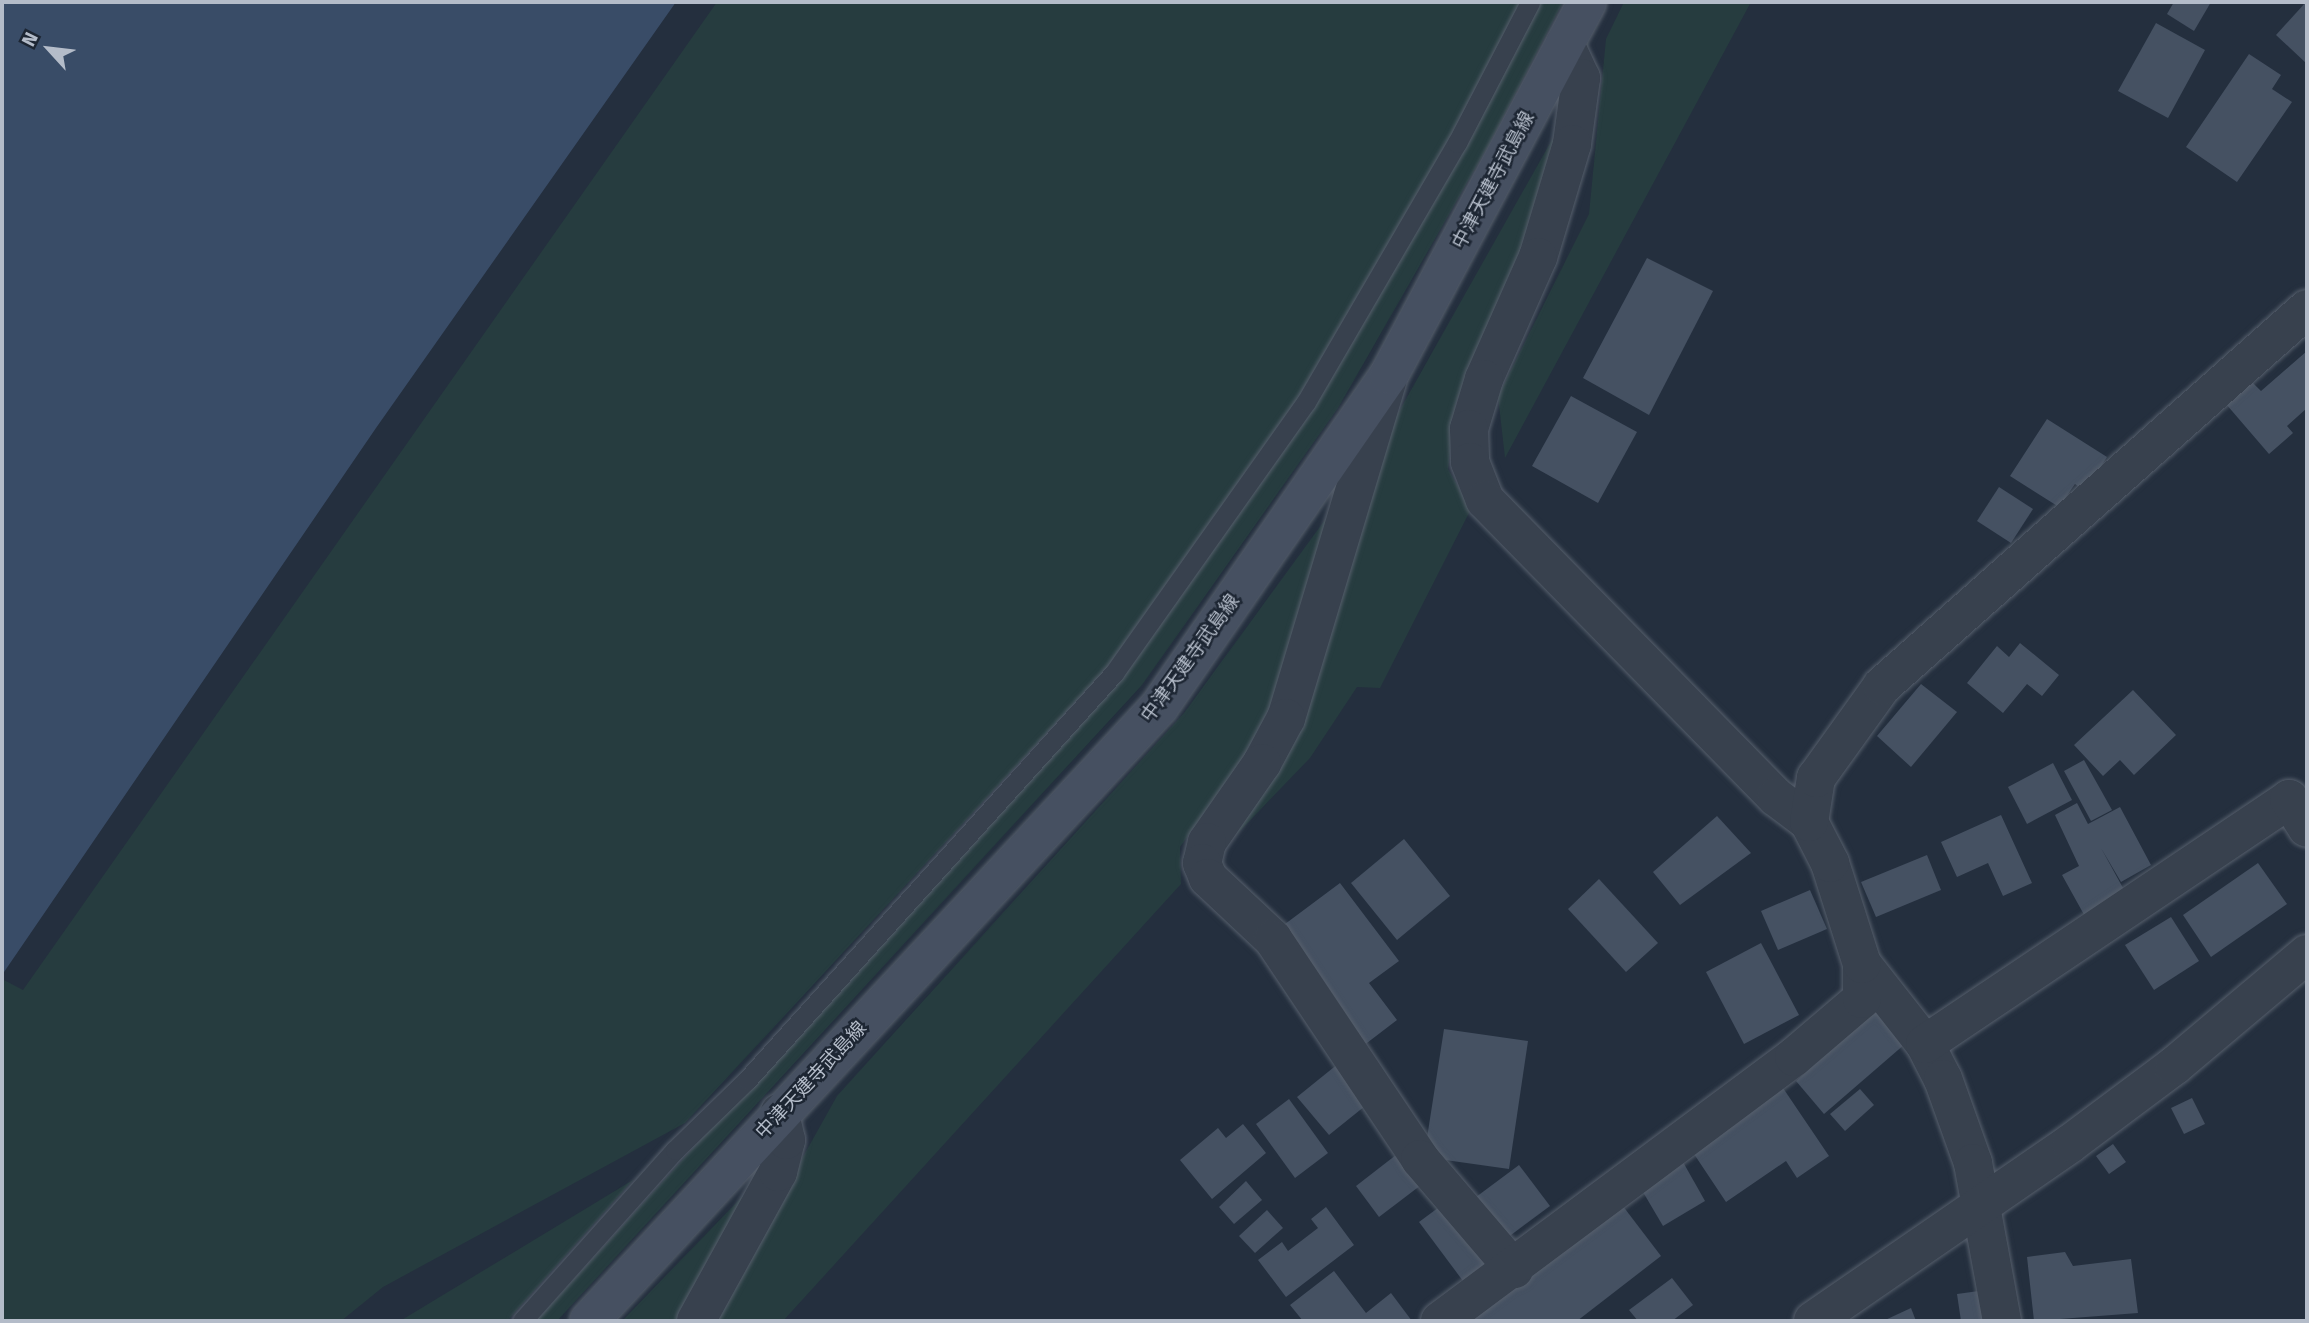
<!DOCTYPE html>
<meta charset="utf-8">
<style>
body{margin:0}
#map{position:relative;width:2309px;height:1323px;overflow:hidden;background:#242f3e;font-family:"Fira Sans","Noto Sans JP",sans-serif}
div>[style]{position:absolute}
.green>*{inset:0;background:#263c3f}
.water>*{inset:0;background:#394c67}
.building>*{inset:0;background:#455162}
.roads{filter:drop-shadow(0 0 2px #565f6c) drop-shadow(0 0 2px #565f6c)}
.lane>*{height:19px;margin:-9.5px;padding:0 9.5px;transform-origin:9.5px;border-radius:9.5px;background:#38414e}
.street>*{height:38px;margin:-19px;padding:0 19px;transform-origin:19px;border-radius:19px;background:#38414e}
.secondary>*{height:38px;margin:-19px;padding:0 19px;transform-origin:19px;border-radius:19px;background:#465061}
span{translate:-50% -50%;white-space:nowrap;text-align:center;line-height:1.15;-webkit-text-stroke:5px #1d2633;paint-order:stroke}
.street-label{font-size:19px;color:#b4bcc9}
.frame{position:absolute;inset:0;border:4px solid #b4bcc9;pointer-events:none}
.north{position:absolute;left:14px;top:14px;width:70px;height:70px;-webkit-text-stroke:5px #1d2633;paint-order:stroke;rotate:297deg;font-size:19px;font-weight:700;line-height:28px;text-align:center;color:#b4bcc9}
.north::after{content:'';display:block;margin:auto;width:24px;height:32px;background:#b4bcc9;clip-path:polygon(50% 0,100% 100%,50% 72%,0 100%)}
</style>
<div id="map">
<div class="green">
<div style="clip-path:polygon(717px 2px,1520px 2px,1446px 145px,1297px 400px,1106px 669px,685px 1123px,383px 1287px,341px 1321px,2px 1321px,2px 979px,23px 990px)"></div>
<div style="clip-path:polygon(1541px 2px,1563px 2px,1487px 148px,1338px 408px,1142px 685px,557px 1321px,536px 1321px,1121px 677px,1467px 142px)"></div>
<div style="clip-path:polygon(1624px 2px,1751px 2px,1505px 458px,1498px 396px,1589px 214px,1606px 39px)"></div>
<div style="clip-path:polygon(1558px 129px,1523px 269px,1456px 403px,1448px 469px,1471px 509px,1380px 688px,1357px 687px,1310px 758px,1236px 835px,1298px 732px,1393px 422px)"></div>
<div style="clip-path:polygon(1338px 502px,1273px 722px,1180px 847px,1181px 884px,783px 1321px,711px 1321px,837px 1096px,1184px 713px)"></div>
<div style="clip-path:polygon(766px 1172px,679px 1321px,622px 1321px)"></div>
<div style="clip-path:polygon(633px 1180px,507px 1321px,400px 1321px)"></div>
</div>
<div class="water">
<div style="clip-path:polygon(2px 2px,676px 2px,376px 428px,2px 975px)"></div>
</div>
<div class="building">
<div style="clip-path:polygon(2174px 2px,2211px 2px,2194px 31px,2167px 14px)"></div>
<div style="clip-path:polygon(2306px 2px,2307px 2px,2307px 64px,2276px 35px)"></div>
<div style="clip-path:polygon(2156px 23px,2205px 50px,2168px 118px,2118px 91px)"></div>
<div style="clip-path:polygon(2249px 54px,2281px 75px,2272px 89px,2292px 102px,2237px 182px,2186px 147px)"></div>
<div style="clip-path:polygon(1647px 258px,1713px 291px,1649px 415px,1583px 378px)"></div>
<div style="clip-path:polygon(2307px 351px,2307px 408px,2287px 426px,2293px 433px,2269px 454px,2226px 404px,2252px 382px,2261px 391px)"></div>
<div style="clip-path:polygon(1571px 396px,1637px 432px,1598px 503px,1532px 466px)"></div>
<div style="clip-path:polygon(2047px 419px,2107px 457px,2085px 491px,2075px 484px,2059px 507px,2010px 476px)"></div>
<div style="clip-path:polygon(1999px 487px,2033px 509px,2011px 543px,1977px 521px)"></div>
<div style="clip-path:polygon(2020px 643px,2059px 675px,2042px 696px,2027px 684px,2003px 713px,1967px 683px,1997px 646px,2009px 657px)"></div>
<div style="clip-path:polygon(1921px 684px,1957px 712px,1911px 767px,1877px 736px)"></div>
<div style="clip-path:polygon(2133px 690px,2176px 735px,2134px 775px,2120px 760px,2103px 776px,2074px 745px)"></div>
<div style="clip-path:polygon(2084px 760px,2112px 810px,2091px 821px,2064px 771px)"></div>
<div style="clip-path:polygon(2053px 763px,2072px 800px,2027px 824px,2008px 787px)"></div>
<div style="clip-path:polygon(2077px 803px,2088px 824px,2120px 807px,2151px 865px,2121px 882px,2101px 848px,2128px 897px,2087px 920px,2062px 875px,2079px 866px,2055px 815px)"></div>
<div style="clip-path:polygon(2001px 815px,2032px 883px,2003px 896px,1988px 863px,1957px 877px,1941px 842px)"></div>
<div style="clip-path:polygon(1717px 816px,1751px 853px,1680px 905px,1653px 872px)"></div>
<div style="clip-path:polygon(1404px 839px,1450px 896px,1397px 940px,1351px 883px)"></div>
<div style="clip-path:polygon(1927px 855px,1941px 890px,1876px 917px,1861px 882px)"></div>
<div style="clip-path:polygon(2258px 863px,2287px 904px,2211px 957px,2183px 915px)"></div>
<div style="clip-path:polygon(1599px 879px,1658px 943px,1626px 972px,1568px 909px)"></div>
<div style="clip-path:polygon(1340px 883px,1399px 961px,1369px 983px,1397px 1020px,1363px 1046px,1277px 930px)"></div>
<div style="clip-path:polygon(1810px 890px,1827px 929px,1778px 950px,1761px 911px)"></div>
<div style="clip-path:polygon(2171px 917px,2199px 961px,2154px 990px,2125px 945px)"></div>
<div style="clip-path:polygon(1761px 943px,1799px 1015px,1744px 1044px,1706px 972px)"></div>
<div style="clip-path:polygon(1877px 1010px,1905px 1044px,1824px 1114px,1796px 1081px)"></div>
<div style="clip-path:polygon(1444px 1029px,1528px 1041px,1509px 1169px,1424px 1157px)"></div>
<div style="clip-path:polygon(1344px 1059px,1375px 1098px,1329px 1135px,1297px 1097px)"></div>
<div style="clip-path:polygon(1783px 1088px,1829px 1156px,1797px 1178px,1786px 1161px,1726px 1202px,1692px 1151px)"></div>
<div style="clip-path:polygon(1860px 1089px,1874px 1105px,1845px 1131px,1830px 1114px)"></div>
<div style="clip-path:polygon(2192px 1098px,2205px 1124px,2184px 1134px,2171px 1108px)"></div>
<div style="clip-path:polygon(1289px 1099px,1328px 1153px,1295px 1178px,1256px 1124px)"></div>
<div style="clip-path:polygon(1243px 1124px,1266px 1153px,1212px 1199px,1180px 1160px,1218px 1128px,1226px 1138px)"></div>
<div style="clip-path:polygon(2113px 1144px,2126px 1162px,2109px 1174px,2096px 1156px)"></div>
<div style="clip-path:polygon(1405px 1148px,1429px 1179px,1379px 1217px,1356px 1186px)"></div>
<div style="clip-path:polygon(1683px 1162px,1705px 1201px,1663px 1226px,1640px 1187px)"></div>
<div style="clip-path:polygon(1519px 1165px,1550px 1206px,1503px 1241px,1472px 1200px)"></div>
<div style="clip-path:polygon(1246px 1181px,1262px 1200px,1234px 1224px,1219px 1207px)"></div>
<div style="clip-path:polygon(1616px 1197px,1661px 1256px,1577px 1321px,1460px 1321px)"></div>
<div style="clip-path:polygon(1450px 1199px,1495px 1258px,1463px 1281px,1419px 1222px)"></div>
<div style="clip-path:polygon(1326px 1207px,1354px 1245px,1286px 1297px,1258px 1260px,1282px 1242px,1288px 1251px,1318px 1228px,1311px 1219px)"></div>
<div style="clip-path:polygon(1267px 1210px,1283px 1228px,1255px 1253px,1239px 1236px)"></div>
<div style="clip-path:polygon(2065px 1252px,2073px 1266px,2131px 1259px,2138px 1313px,2034px 1321px,2027px 1257px)"></div>
<div style="clip-path:polygon(1334px 1271px,1366px 1313px,1391px 1293px,1412px 1321px,1303px 1321px,1290px 1305px)"></div>
<div style="clip-path:polygon(1672px 1278px,1693px 1305px,1672px 1321px,1638px 1321px,1629px 1310px)"></div>
<div style="clip-path:polygon(1986px 1290px,1991px 1321px,1961px 1321px,1957px 1294px)"></div>
<div style="clip-path:polygon(1911px 1308px,1916px 1321px,1883px 1321px)"></div>
</div>
<div class="roads">
<div class="lane">
<div style="left:522px;top:1321px;width:229px;rotate:-48.2deg"></div>
<div style="left:675px;top:1150px;width:100px;rotate:-44.2deg"></div>
<div style="left:747px;top:1080px;width:548px;rotate:-47.96deg"></div>
<div style="left:1114px;top:673px;width:332px;rotate:-54.7deg"></div>
<div style="left:1306px;top:402px;width:300px;rotate:-59.8deg"></div>
<div style="left:1457px;top:143px;width:159px;rotate:-62.6deg"></div>
</div>
<div class="street">
<div style="left:1565px;top:44px;width:38px;rotate:65deg"></div>
<div style="left:1581px;top:78px;width:67px;rotate:97.8deg"></div>
<div style="left:1572px;top:144px;width:118px;rotate:106.7deg"></div>
<div style="left:1538px;top:257px;width:133px;rotate:113.9deg"></div>
<div style="left:1484px;top:379px;width:52px;rotate:106.7deg"></div>
<div style="left:1469px;top:429px;width:33px;rotate:88deg"></div>
<div style="left:1470px;top:462px;width:41px;rotate:68.5deg"></div>
<div style="left:1485px;top:500px;width:416px;rotate:45.6deg"></div>
<div style="left:1776px;top:797px;width:41px;rotate:37.1deg"></div>
<div style="left:1387px;top:382px;width:351px;rotate:106.7deg"></div>
<div style="left:1286px;top:718px;width:51px;rotate:118.1deg"></div>
<div style="left:1262px;top:763px;width:96px;rotate:124.8deg"></div>
<div style="left:1207px;top:842px;width:22px;rotate:103deg"></div>
<div style="left:1202px;top:863px;width:16px;rotate:68deg"></div>
<div style="left:1208px;top:878px;width:89px;rotate:43.2deg"></div>
<div style="left:1273px;top:939px;width:265px;rotate:56.2deg"></div>
<div style="left:1420px;top:1159px;width:145px;rotate:49.5deg"></div>
<div style="left:1862px;top:964px;width:102px;rotate:51.8deg"></div>
<div style="left:1925px;top:1044px;width:39px;rotate:63deg"></div>
<div style="left:1943px;top:1079px;width:89px;rotate:70.3deg"></div>
<div style="left:1973px;top:1163px;width:161px;rotate:79.6deg"></div>
<div style="left:1925px;top:1044px;width:439px;rotate:-33.9deg"></div>
<div style="left:2289px;top:799px;width:34px;rotate:58deg"></div>
<div style="left:696px;top:1321px;width:170px;rotate:-61.2deg"></div>
<div style="left:778px;top:1172px;width:33px;rotate:-76deg"></div>
<div style="left:786px;top:1140px;width:28px;rotate:-103deg"></div>
<div style="left:1440px;top:1321px;width:442px;rotate:-36.7deg"></div>
<div style="left:1794px;top:1057px;width:89px;rotate:-40.5deg"></div>
<div style="left:1862px;top:999px;width:35px;rotate:-90deg"></div>
<div style="left:1862px;top:964px;width:106px;rotate:-107.6deg"></div>
<div style="left:1830px;top:863px;width:46px;rotate:-117.1deg"></div>
<div style="left:1809px;top:822px;width:45px;rotate:-81deg"></div>
<div style="left:1816px;top:778px;width:113px;rotate:-54.3deg"></div>
<div style="left:1882px;top:686px;width:568px;rotate:-41.57deg"></div>
<div style="left:1813px;top:1321px;width:313px;rotate:-34.6deg"></div>
<div style="left:2071px;top:1143px;width:129px;rotate:-36.8deg"></div>
<div style="left:2174px;top:1066px;width:174px;rotate:-40.1deg"></div>
</div>
<div class="secondary">
<div style="left:589px;top:1321px;width:838px;rotate:-47.13deg"></div>
<div style="left:1159px;top:707px;width:404px;rotate:-55.3deg"></div>
<div style="left:1389px;top:375px;width:422px;rotate:-62deg"></div>
</div>
</div>
<div class="street-label">
<span style="left:1493px;top:180px;rotate:-62deg">中津天建寺武島線</span>
<span style="left:1190px;top:658px;rotate:-54deg">中津天建寺武島線</span>
<span style="left:811px;top:1080px;rotate:-47deg">中津天建寺武島線</span>
</div>
<div class="frame"></div>
<div class="north">N</div>
</div>
